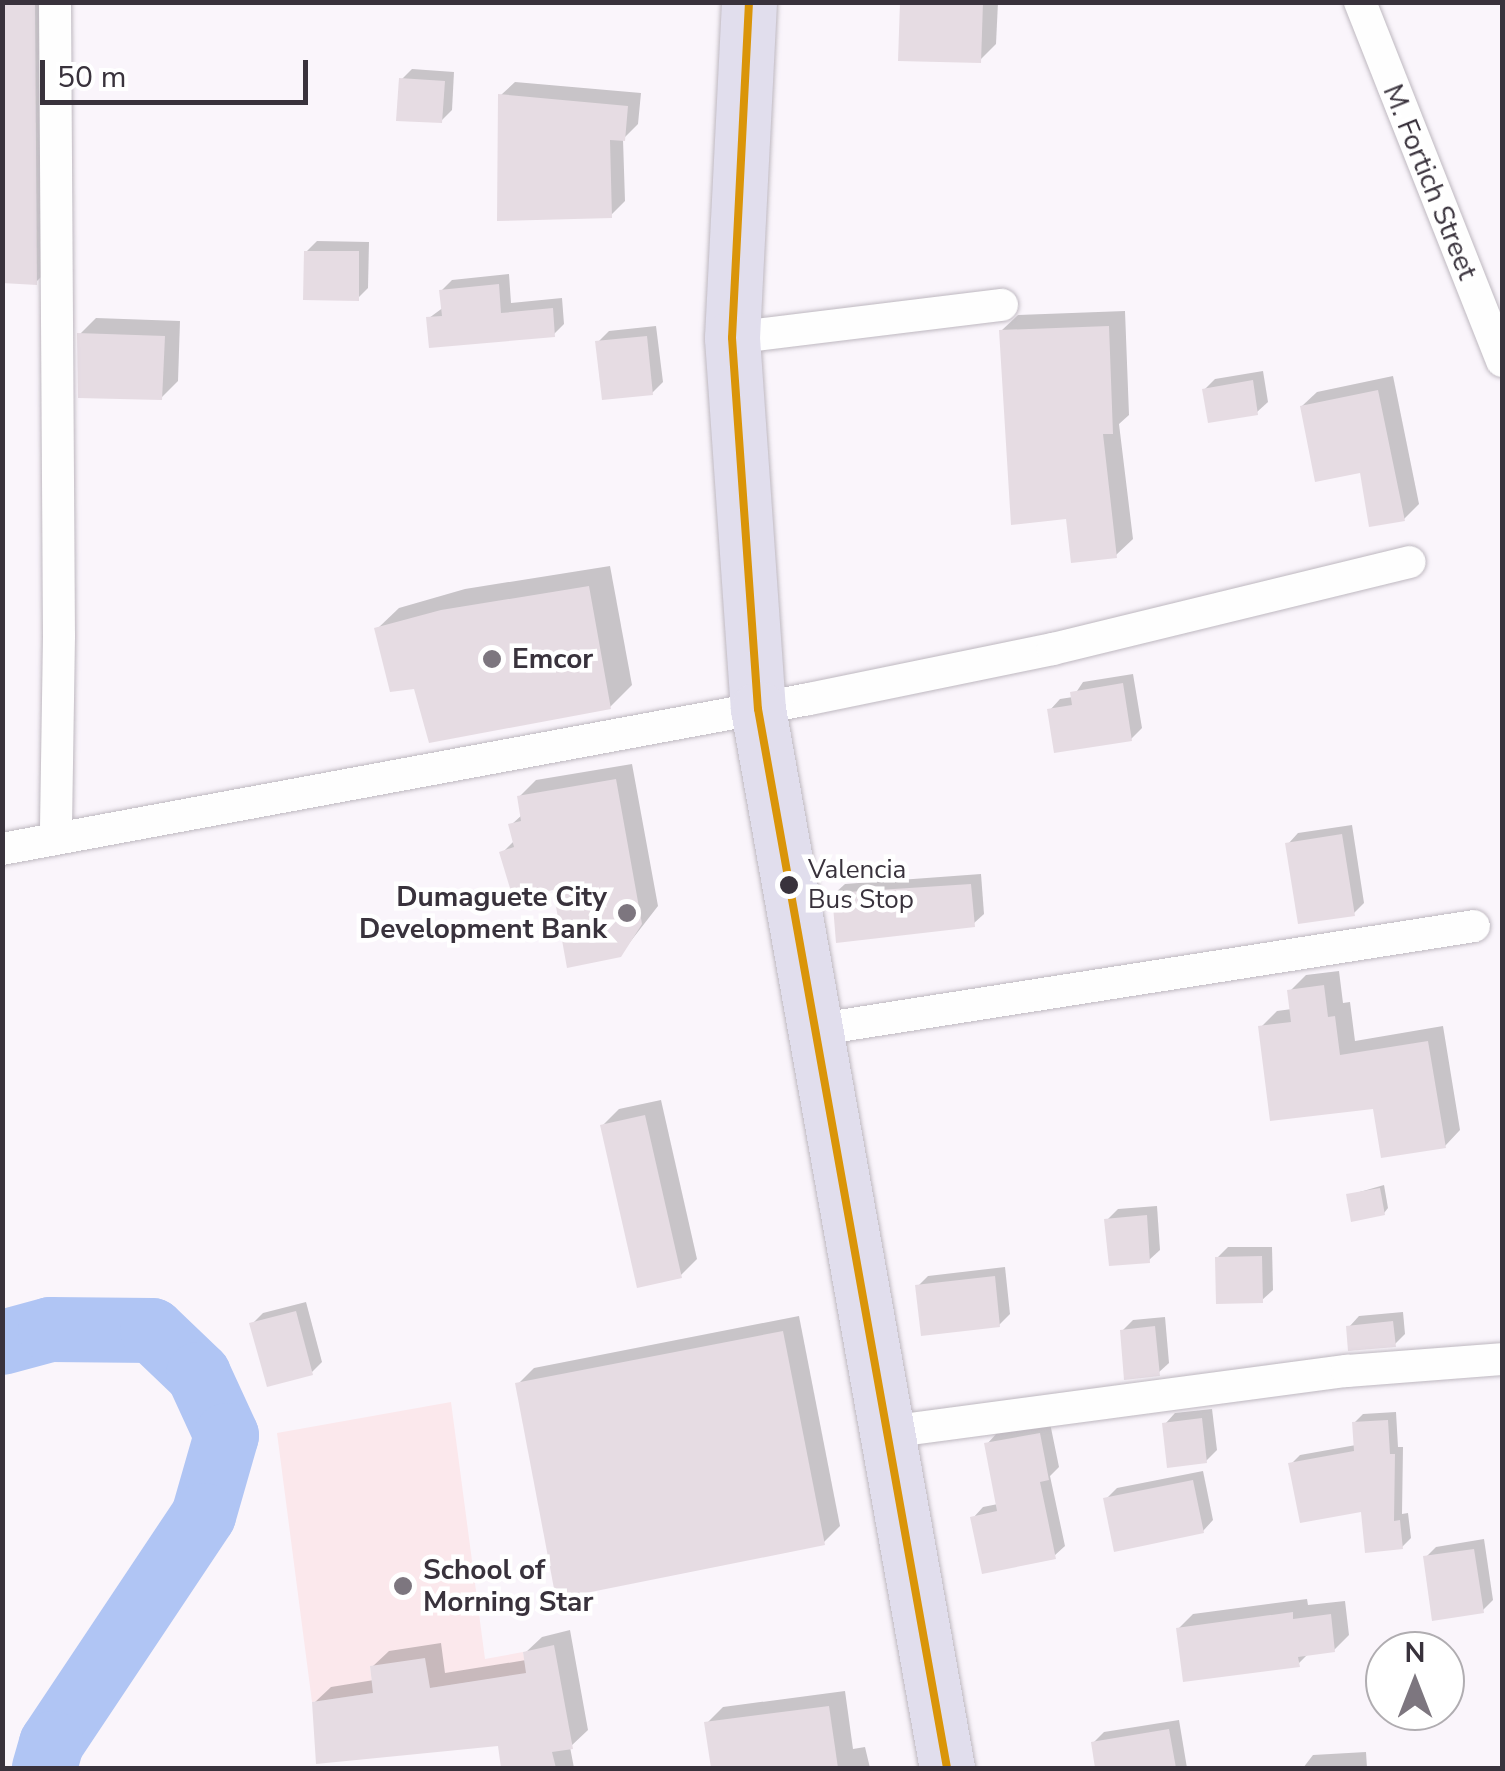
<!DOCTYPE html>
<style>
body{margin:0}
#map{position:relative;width:1505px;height:1771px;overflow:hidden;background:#faf5fb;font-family:"Nunito Sans",sans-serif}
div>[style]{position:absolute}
.green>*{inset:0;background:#fbe8ec}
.shadow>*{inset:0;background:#0003}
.river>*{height:65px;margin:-32.5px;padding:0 32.5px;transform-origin:32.5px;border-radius:32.5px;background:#b0c5f4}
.building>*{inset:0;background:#e6dce3}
.roads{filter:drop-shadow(0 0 2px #beb8c0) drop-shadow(0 0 2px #beb8c0)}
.street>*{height:32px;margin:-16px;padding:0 16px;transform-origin:16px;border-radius:16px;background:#fefefe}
.highway>*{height:55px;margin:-27.5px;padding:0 27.5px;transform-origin:27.5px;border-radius:27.5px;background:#e1deed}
.bus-1>*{height:8px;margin:-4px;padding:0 4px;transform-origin:4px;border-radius:4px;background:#da9509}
.dots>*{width:28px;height:28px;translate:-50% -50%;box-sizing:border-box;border:5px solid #fff;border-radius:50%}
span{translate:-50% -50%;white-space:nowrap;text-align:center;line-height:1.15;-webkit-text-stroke:9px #fff;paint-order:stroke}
.bus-label{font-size:26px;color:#39323c}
.left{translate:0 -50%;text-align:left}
.street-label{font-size:28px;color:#39323c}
.poi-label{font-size:28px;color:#39323c;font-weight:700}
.right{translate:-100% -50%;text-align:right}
.frame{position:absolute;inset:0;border:5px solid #39323c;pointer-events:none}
.north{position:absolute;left:1365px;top:1631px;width:100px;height:100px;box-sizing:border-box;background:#fff;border:2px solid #b0adb1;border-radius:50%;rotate:0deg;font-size:28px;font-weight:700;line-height:40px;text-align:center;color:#39323c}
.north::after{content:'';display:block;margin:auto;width:35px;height:45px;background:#7d767f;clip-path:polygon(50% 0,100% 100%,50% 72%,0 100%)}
.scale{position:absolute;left:40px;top:60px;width:268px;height:45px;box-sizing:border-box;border:5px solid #39323c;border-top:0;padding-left:12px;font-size:30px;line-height:35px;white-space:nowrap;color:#39323c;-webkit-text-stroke:8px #fff;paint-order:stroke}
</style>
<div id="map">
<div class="green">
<div style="clip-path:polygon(451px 1402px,485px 1659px,523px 1652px,540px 1753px,491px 1679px,430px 1688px,370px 1666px,373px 1693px,312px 1702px,277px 1433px)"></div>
</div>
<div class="shadow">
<div style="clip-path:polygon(2px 2px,58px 2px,57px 261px,36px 282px)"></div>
<div style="clip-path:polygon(902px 2px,998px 2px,996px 44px,980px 60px)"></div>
<div style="clip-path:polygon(412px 69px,454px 72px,452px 110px,441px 121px,401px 80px)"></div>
<div style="clip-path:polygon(515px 82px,641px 93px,638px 124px,623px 139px,625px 201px,611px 215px,501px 95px)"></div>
<div style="clip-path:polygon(317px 241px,369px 242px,368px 288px,358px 298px,306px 252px)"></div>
<div style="clip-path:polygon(509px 274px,511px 303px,562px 298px,564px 324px,554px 334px,429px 318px,444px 307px,442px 290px,452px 280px)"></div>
<div style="clip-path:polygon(1125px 311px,1129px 415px,1119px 424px,1133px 539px,1116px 555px,1068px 516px,1001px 331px,1018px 315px)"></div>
<div style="clip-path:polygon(96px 318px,180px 321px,178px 381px,161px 398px,80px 334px)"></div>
<div style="clip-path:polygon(656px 326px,663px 382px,652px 393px,598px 342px,609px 331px)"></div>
<div style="clip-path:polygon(1263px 371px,1268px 402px,1257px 412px,1205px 389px,1215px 379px)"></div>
<div style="clip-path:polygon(1393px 376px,1419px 504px,1404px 519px,1302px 406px,1317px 392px)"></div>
<div style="clip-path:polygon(610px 566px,632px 685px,610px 707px,416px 686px,377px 629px,399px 608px,465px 589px)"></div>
<div style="clip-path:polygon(1133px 674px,1142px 728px,1131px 739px,1050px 710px,1060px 699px,1073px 697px,1083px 682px)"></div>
<div style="clip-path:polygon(632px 764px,658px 906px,620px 955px,555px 887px,502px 853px,515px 840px,511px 825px,523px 814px,519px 797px,536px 780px)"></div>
<div style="clip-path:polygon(1352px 825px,1364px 903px,1354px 913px,1288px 844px,1298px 833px)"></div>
<div style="clip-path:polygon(981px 874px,984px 914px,973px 924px,834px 894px,845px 884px)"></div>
<div style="clip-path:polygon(1339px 971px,1343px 1003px,1350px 1002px,1355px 1041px,1443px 1026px,1460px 1130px,1445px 1146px,1375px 1106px,1261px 1027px,1277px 1011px,1292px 1009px,1290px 991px,1306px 975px)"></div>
<div style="clip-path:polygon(661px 1100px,697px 1259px,681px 1275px,602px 1126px,619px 1109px)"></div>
<div style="clip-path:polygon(1384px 1185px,1388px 1208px,1384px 1213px,1349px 1195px)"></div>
<div style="clip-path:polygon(1157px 1206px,1160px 1250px,1149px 1260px,1107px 1220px,1118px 1209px)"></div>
<div style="clip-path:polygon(1228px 1247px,1272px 1247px,1273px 1290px,1262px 1300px,1217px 1258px)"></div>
<div style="clip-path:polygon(1005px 1267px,1010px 1314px,999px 1325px,918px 1286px,928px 1276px)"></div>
<div style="clip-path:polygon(306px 1302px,322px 1362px,311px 1373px,252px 1324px,263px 1313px)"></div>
<div style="clip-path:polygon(1403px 1312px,1405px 1334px,1394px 1345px,1349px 1327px,1359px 1316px)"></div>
<div style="clip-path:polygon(799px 1316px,840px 1526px,824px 1542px,518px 1384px,534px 1368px)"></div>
<div style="clip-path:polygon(1165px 1317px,1169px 1363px,1158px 1373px,1122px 1331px,1133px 1320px)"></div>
<div style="clip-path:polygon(1212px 1409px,1217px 1450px,1206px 1461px,1165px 1424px,1175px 1413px)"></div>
<div style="clip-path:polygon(1396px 1412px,1398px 1447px,1403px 1447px,1402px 1514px,1408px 1513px,1411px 1538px,1402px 1547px,1363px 1509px,1291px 1464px,1300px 1455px,1356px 1445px,1354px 1423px,1363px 1414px)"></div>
<div style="clip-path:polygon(1050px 1423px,1059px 1467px,1050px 1476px,1065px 1546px,1054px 1556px,973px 1518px,983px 1507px,998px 1504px,987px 1444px,997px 1433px)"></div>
<div style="clip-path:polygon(1203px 1471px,1213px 1520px,1203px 1531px,1106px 1499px,1117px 1488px)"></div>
<div style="clip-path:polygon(1484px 1539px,1493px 1600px,1482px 1611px,1426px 1557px,1436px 1547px)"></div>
<div style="clip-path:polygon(1307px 1599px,1308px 1605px,1345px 1601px,1349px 1635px,1334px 1650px,1309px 1653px,1298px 1664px,1178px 1629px,1193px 1614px)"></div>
<div style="clip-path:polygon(570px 1630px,588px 1730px,570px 1747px,574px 1768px,504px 1768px,500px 1744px,314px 1703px,331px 1687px,374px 1680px,372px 1667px,389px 1651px,441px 1643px,445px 1673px,526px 1660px,525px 1653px,542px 1637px)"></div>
<div style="clip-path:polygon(845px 1691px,853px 1749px,865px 1747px,870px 1768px,713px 1768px,707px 1723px,723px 1707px)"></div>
<div style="clip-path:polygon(1179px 1720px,1187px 1768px,1098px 1768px,1094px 1742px,1104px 1732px)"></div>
<div style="clip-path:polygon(1366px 1752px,1367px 1768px,1303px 1768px,1313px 1755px)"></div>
</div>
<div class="river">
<div style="left:2px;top:1342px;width:50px;rotate:-15.2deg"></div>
<div style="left:50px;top:1329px;width:102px;rotate:0.6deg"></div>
<div style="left:152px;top:1330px;width:64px;rotate:43.7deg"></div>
<div style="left:198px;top:1374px;width:67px;rotate:65.3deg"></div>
<div style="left:226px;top:1435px;width:83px;rotate:106deg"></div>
<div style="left:203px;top:1515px;width:274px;rotate:123.7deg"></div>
<div style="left:51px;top:1743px;width:26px;rotate:106deg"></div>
</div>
<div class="building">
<div style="clip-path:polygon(2px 2px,35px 2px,37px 285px,2px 283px)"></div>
<div style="clip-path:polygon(900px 2px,983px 2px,981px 63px,898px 61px)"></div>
<div style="clip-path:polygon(399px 78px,445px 81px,442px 123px,396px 121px)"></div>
<div style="clip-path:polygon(498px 94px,628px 106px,625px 141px,610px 140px,612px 218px,497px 221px)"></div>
<div style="clip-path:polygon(304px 251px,359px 251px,359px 301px,303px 300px)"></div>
<div style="clip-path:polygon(499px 284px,501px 313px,553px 308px,555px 337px,429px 348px,426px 317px,442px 316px,439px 290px)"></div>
<div style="clip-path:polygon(1109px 326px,1113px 434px,1103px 434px,1117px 558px,1071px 563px,1066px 519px,1011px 525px,999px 330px)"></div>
<div style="clip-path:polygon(77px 333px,165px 336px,162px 400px,78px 398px)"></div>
<div style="clip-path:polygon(647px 336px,653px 395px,602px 400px,595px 341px)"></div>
<div style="clip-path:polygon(1253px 380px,1258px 415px,1208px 423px,1202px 389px)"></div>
<div style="clip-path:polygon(1378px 390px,1405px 521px,1369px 527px,1360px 473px,1315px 482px,1300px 406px)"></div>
<div style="clip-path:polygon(589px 586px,611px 709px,429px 743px,414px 689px,390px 692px,374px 628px,441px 610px)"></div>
<div style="clip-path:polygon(1123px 683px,1132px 741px,1054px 753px,1047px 709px,1072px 705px,1070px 692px)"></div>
<div style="clip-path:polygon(616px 779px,642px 924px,621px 957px,567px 968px,553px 890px,513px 898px,499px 852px,514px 847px,508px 824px,521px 821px,517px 796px)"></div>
<div style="clip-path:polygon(1342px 834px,1355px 916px,1298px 924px,1285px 843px)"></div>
<div style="clip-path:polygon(971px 884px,975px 927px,836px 943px,832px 893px)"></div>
<div style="clip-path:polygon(1324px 985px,1328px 1017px,1335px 1016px,1340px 1055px,1428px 1041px,1446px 1148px,1381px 1158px,1373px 1109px,1270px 1121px,1258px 1026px,1291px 1022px,1287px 990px)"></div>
<div style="clip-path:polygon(645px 1115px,682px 1278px,637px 1288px,600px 1125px)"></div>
<div style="clip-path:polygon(1380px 1188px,1385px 1215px,1351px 1222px,1346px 1194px)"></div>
<div style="clip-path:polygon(1147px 1215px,1150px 1263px,1109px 1266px,1104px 1219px)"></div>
<div style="clip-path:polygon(1262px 1256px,1263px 1303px,1216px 1304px,1215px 1257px)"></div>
<div style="clip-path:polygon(995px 1276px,1000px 1327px,921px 1336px,915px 1285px)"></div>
<div style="clip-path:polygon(296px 1311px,313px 1375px,267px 1387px,249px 1323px)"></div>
<div style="clip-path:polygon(1393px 1321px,1396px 1347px,1348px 1351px,1346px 1326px)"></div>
<div style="clip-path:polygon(1155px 1326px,1160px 1376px,1124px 1380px,1120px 1330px)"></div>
<div style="clip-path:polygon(783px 1331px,825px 1545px,556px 1599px,515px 1383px)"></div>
<div style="clip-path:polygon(1202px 1418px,1207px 1463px,1167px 1468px,1162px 1423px)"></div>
<div style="clip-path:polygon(1388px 1420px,1390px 1454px,1395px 1454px,1394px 1521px,1400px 1520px,1403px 1549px,1365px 1553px,1361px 1512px,1300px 1523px,1288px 1463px,1354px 1451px,1352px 1422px)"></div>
<div style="clip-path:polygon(1040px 1433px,1049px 1480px,1040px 1482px,1056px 1559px,982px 1574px,970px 1517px,997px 1511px,984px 1443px)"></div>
<div style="clip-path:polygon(1193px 1480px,1204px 1533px,1114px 1552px,1103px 1498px)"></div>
<div style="clip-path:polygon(1474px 1549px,1484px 1613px,1432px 1621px,1423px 1556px)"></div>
<div style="clip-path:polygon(1293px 1612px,1293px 1619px,1331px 1614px,1335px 1652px,1298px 1657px,1300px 1667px,1183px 1682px,1176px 1628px)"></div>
<div style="clip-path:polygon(554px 1645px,573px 1749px,552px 1752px,556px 1768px,501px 1768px,498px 1746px,316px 1764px,312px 1702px,373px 1693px,370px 1666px,425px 1658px,430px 1688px,526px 1673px,523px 1652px)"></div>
<div style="clip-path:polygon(829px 1706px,838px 1768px,711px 1768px,704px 1722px)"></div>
<div style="clip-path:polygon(1169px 1729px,1176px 1768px,1095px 1768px,1091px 1742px)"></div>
</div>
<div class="roads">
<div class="street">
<div style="left:55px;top:2px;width:634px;rotate:89.64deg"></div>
<div style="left:59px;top:636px;width:202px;rotate:90.9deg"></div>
<div style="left:1360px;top:2px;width:386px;rotate:68.4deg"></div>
<div style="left:732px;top:338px;width:272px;rotate:-7deg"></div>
<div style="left:2px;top:849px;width:821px;rotate:-10.53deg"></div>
<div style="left:809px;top:699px;width:249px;rotate:-11.6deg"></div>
<div style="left:1053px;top:649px;width:367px;rotate:-13.7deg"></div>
<div style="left:814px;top:1030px;width:668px;rotate:-8.95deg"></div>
<div style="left:888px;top:1432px;width:463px;rotate:-7.6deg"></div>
<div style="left:1347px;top:1371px;width:155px;rotate:-4.4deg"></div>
</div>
<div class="highway">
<div style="left:749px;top:2px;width:336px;rotate:92.9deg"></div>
<div style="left:732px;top:338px;width:372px;rotate:86deg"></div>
<div style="left:758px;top:709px;width:1076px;rotate:79.88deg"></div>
</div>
</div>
<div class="bus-1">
<div style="left:749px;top:2px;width:336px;rotate:92.9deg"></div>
<div style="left:732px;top:338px;width:372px;rotate:86deg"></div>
<div style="left:758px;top:709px;width:1076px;rotate:79.88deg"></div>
</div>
<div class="dots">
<div style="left:492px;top:659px;background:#7d767f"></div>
<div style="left:789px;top:885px;background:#39323c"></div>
<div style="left:627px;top:913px;background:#7d767f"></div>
<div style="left:403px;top:1586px;background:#7d767f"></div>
</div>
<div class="bus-label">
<span class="left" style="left:808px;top:885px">Valencia<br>Bus Stop</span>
</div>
<div class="street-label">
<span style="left:1430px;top:182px;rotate:68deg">M. Fortich Street</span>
</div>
<div class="poi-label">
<span class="left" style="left:512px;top:659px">Emcor</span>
<span class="right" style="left:607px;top:913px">Dumaguete City<br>Development Bank</span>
<span class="left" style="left:423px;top:1586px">School of<br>Morning Star</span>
</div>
<div class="frame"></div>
<div class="north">N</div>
<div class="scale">50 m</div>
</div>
